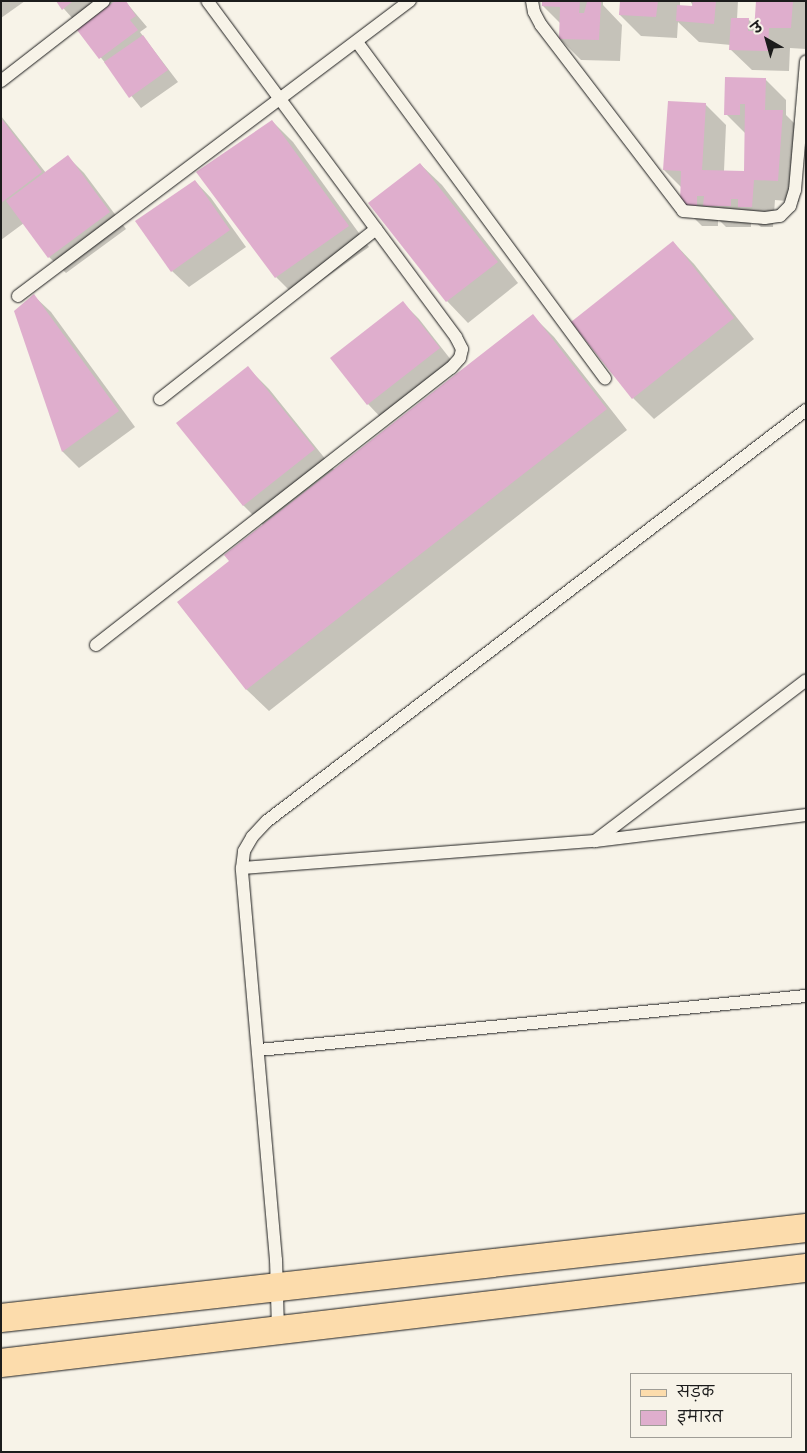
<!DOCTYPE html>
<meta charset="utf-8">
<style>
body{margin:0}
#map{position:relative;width:807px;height:1453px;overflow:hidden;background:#f7f3e8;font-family:Mynerve,"Playpen Sans Deva",sans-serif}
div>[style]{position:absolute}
.shadow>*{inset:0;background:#0003}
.building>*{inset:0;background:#dfaecd}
.roads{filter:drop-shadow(0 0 1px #1c1c1c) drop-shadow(0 0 1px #1c1c1c)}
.lane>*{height:12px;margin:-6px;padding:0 6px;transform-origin:6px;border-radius:6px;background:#f7f3e8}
.primary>*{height:28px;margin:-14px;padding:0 14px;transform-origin:14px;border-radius:14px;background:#fcdcac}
span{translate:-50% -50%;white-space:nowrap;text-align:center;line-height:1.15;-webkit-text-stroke:4px #f7f3e8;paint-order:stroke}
.frame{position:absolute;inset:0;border:2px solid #1c1c1c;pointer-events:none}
.legend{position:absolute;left:630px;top:1373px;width:162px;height:65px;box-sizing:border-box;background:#f7f3e8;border:1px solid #9f9d96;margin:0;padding:6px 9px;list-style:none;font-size:15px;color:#1c1c1c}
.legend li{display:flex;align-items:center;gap:10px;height:25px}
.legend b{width:25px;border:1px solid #9f9d96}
.north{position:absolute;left:742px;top:15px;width:50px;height:50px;-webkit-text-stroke:4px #f7f3e8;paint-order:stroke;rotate:322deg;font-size:14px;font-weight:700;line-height:20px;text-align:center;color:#1c1c1c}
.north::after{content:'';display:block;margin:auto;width:18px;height:22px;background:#1c1c1c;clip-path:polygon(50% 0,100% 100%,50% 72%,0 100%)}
</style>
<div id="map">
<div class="shadow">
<div style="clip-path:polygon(1px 1px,25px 1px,1px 18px)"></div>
<div style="clip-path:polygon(57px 1px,125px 1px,147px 27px,140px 32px,178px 82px,141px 108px,79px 30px,81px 28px)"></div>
<div style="clip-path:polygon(543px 1px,603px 1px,603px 5px,622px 25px,620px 61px,581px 60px,560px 39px,560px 23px,543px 6px)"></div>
<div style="clip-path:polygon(622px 1px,680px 1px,680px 7px,694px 7px,690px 1px,738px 1px,737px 19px,748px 19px,756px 27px,757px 1px,806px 1px,806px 49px,790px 48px,789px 71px,752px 70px,730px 49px,731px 45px,699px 42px,678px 22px,677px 38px,641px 36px,620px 15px)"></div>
<div style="clip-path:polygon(765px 79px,786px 100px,786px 115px,804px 133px,799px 202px,775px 200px,773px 227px,761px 227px,751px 218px,751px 227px,726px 227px,718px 219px,718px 226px,702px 226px,681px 205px,681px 187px,664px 170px,705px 104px,726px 125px,724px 171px,745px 172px,746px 134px,726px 114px)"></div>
<div style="clip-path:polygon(1px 116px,46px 173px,68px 157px,84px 173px,126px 229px,66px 273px,49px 257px,24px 223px,1px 240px)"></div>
<div style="clip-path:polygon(272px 121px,293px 142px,369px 247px,297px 298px,276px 277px)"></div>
<div style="clip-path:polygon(420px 164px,442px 185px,518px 283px,468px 323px,447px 301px)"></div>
<div style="clip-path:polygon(195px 181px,211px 198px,246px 247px,189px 287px,172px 271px)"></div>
<div style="clip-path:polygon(673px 242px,694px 264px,754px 339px,654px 419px,633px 398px)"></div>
<div style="clip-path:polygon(34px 296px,51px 312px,135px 427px,79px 468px,63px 452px,16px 312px)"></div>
<div style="clip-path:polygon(403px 303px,419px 319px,455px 365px,384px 421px,368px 404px,332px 358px)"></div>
<div style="clip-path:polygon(533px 316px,554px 337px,627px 430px,269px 711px,247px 690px,179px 602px,231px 562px,264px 526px,243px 505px,248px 368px,269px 389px,335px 471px)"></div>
</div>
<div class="building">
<div style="clip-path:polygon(56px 1px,73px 1px,62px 10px)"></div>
<div style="clip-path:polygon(115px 1px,126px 1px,136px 16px,130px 20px,138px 30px,99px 59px,77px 30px)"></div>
<div style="clip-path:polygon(542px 1px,580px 1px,579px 13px,584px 13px,587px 2px,601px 2px,599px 40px,559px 39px,560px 7px,542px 6px)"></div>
<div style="clip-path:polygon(620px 1px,658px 1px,656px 17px,619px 15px)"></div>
<div style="clip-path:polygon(693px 1px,716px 1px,714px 24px,676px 21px,677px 5px,692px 6px)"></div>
<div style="clip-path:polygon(756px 1px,793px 1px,791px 28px,769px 28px,768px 51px,729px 50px,731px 18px,749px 18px,748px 31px,754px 31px)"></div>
<div style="clip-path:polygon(143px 35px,168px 70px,129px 98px,104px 62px)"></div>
<div style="clip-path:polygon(725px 77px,766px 78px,765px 110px,783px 110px,778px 181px,754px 180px,752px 207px,738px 207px,738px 199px,731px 199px,731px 206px,703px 206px,704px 196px,697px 196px,697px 206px,680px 205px,681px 171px,663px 170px,668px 101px,706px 103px,702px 170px,744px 171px,745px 104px,740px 104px,740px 115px,724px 115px)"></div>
<div style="clip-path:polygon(1px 118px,42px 172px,1px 203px)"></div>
<div style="clip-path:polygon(272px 120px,349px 226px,275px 278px,196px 172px)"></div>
<div style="clip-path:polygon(68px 155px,110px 212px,48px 258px,6px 201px)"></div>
<div style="clip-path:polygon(420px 163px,498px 262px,446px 302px,368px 203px)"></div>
<div style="clip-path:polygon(195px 180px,230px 230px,171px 272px,135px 221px)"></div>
<div style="clip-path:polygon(673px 241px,734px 318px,632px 399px,571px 322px)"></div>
<div style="clip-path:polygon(34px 294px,119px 411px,62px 452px,14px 311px)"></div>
<div style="clip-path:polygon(403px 301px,440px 348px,367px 405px,330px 358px)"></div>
<div style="clip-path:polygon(533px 314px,607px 409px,246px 690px,177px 602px,229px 561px,224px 555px)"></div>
<div style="clip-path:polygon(248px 366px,315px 449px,243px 506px,176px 423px)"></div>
</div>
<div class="roads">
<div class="lane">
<div style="left:532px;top:1px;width:11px;rotate:80deg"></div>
<div style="left:534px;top:12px;width:15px;rotate:62deg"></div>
<div style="left:541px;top:25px;width:234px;rotate:52.6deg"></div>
<div style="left:683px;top:211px;width:82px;rotate:4.9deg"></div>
<div style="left:765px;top:218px;width:15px;rotate:-8deg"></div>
<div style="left:780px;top:216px;width:14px;rotate:-45deg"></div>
<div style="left:790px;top:206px;width:17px;rotate:-73deg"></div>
<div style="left:795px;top:190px;width:129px;rotate:-85.1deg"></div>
<div style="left:357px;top:42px;width:418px;rotate:53.6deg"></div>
<div style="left:1px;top:81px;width:130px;rotate:-37.8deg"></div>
<div style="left:18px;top:296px;width:491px;rotate:-37deg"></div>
<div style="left:160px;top:399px;width:275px;rotate:-38.2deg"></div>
<div style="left:96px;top:645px;width:450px;rotate:-38deg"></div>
<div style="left:451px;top:368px;width:13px;rotate:-48deg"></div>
<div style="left:460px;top:358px;width:9px;rotate:-77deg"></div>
<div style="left:462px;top:349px;width:13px;rotate:-117deg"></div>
<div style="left:456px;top:337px;width:418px;rotate:-126.5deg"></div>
<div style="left:595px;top:841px;width:265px;rotate:-37.3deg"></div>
<div style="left:242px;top:868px;width:354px;rotate:-4.4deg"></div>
<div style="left:595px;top:841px;width:213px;rotate:-7deg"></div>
<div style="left:259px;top:1050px;width:550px;rotate:-5.64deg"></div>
<div style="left:278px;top:1330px;width:70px;rotate:-91.6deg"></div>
<div style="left:276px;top:1260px;width:393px;rotate:-95deg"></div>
<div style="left:242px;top:868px;width:17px;rotate:-83deg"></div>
<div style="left:244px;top:851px;width:16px;rotate:-60deg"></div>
<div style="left:252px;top:837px;width:22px;rotate:-47deg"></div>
<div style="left:267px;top:821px;width:678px;rotate:-37.33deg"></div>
</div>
<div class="primary">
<div style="left:1px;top:1318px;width:810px;rotate:-6.38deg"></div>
<div style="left:1px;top:1363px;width:811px;rotate:-6.73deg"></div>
</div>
</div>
<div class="frame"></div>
<ul class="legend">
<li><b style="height:6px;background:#fcdcac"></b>सड़क</li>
<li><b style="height:14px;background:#dfaecd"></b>इमारत</li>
</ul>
<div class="north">उ</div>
</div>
